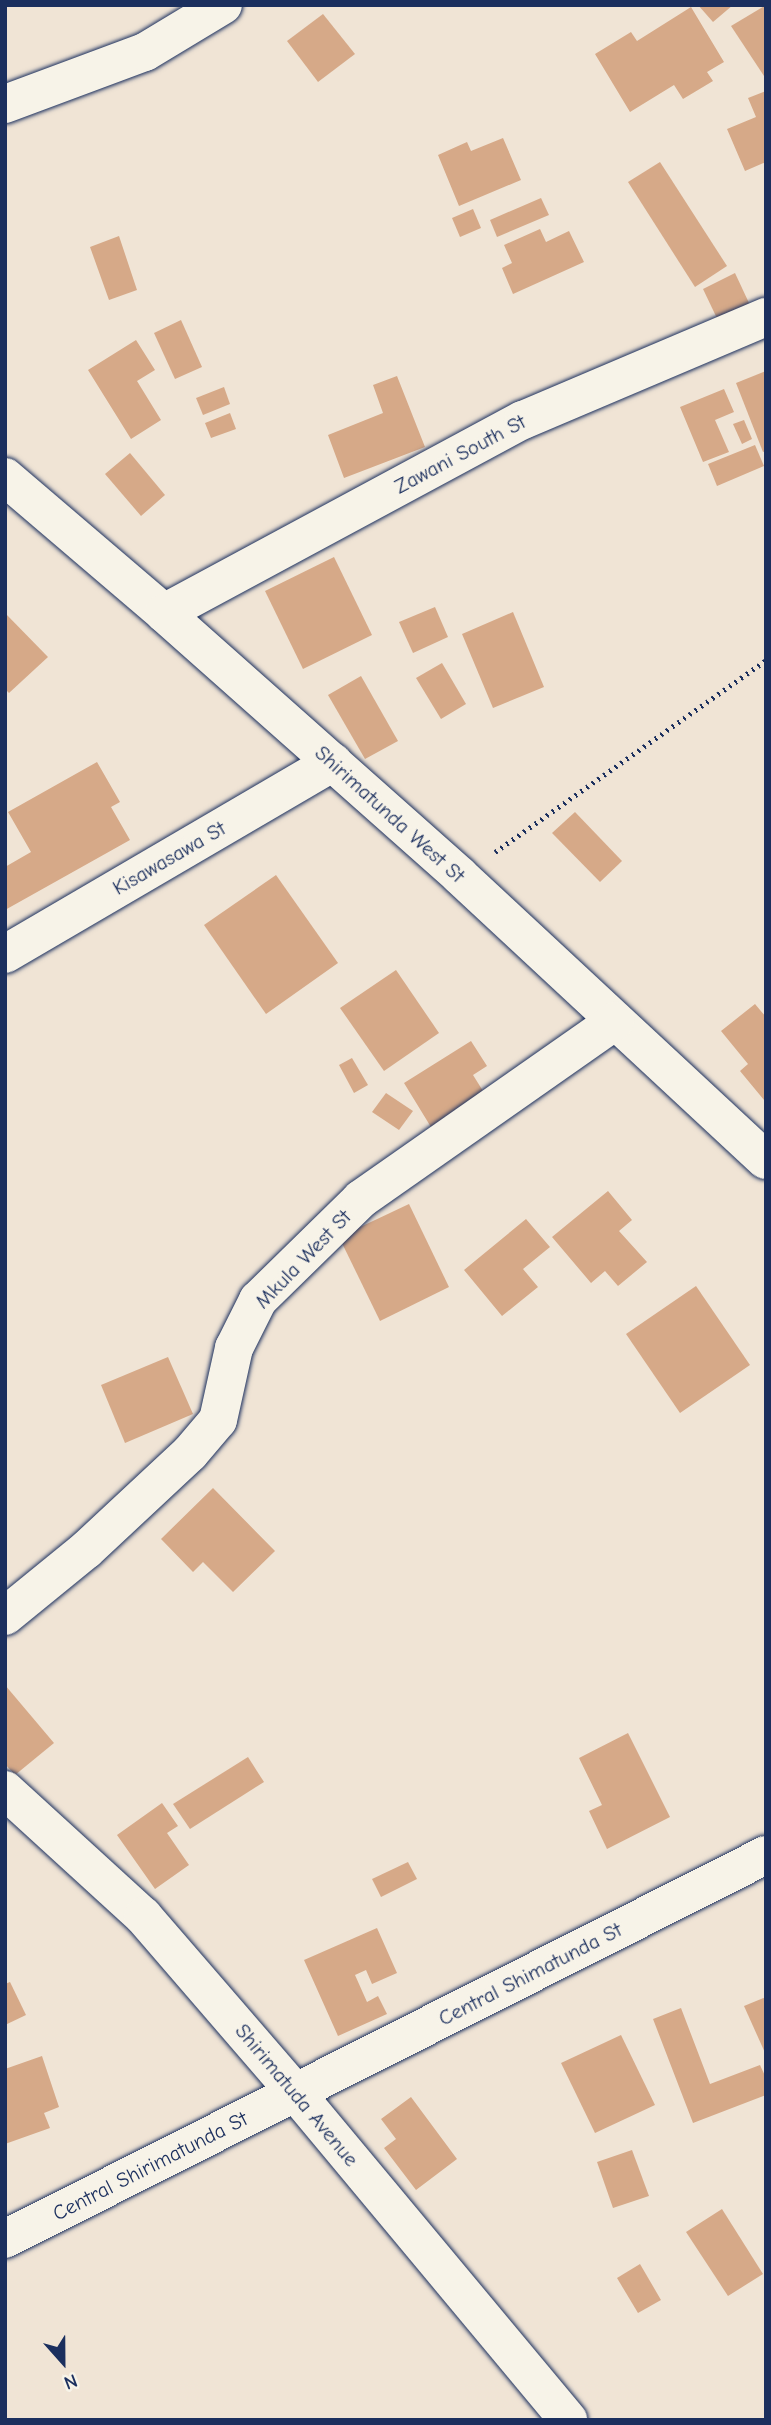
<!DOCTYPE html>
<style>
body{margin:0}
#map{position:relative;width:771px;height:2425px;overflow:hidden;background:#f0e4d5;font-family:"Comic Neue",sans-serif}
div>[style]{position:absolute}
.building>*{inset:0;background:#d6a988}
.path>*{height:4.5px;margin-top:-2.25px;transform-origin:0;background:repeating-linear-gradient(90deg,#1b2f5e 0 2px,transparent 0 7px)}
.roads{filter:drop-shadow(0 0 2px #1b2f5e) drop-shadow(0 0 2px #1b2f5e)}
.minor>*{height:38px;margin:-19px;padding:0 19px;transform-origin:19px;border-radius:19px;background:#f7f3e8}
span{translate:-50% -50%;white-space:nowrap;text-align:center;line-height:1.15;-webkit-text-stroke:7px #f7f3e8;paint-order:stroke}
.street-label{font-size:21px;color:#1b2f5e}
.frame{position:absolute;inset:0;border:7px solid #1b2f5e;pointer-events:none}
.north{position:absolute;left:28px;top:2327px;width:70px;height:70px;-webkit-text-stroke:5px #f7f3e8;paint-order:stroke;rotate:159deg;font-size:19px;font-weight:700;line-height:28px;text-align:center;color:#1b2f5e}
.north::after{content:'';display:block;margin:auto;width:24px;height:32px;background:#1b2f5e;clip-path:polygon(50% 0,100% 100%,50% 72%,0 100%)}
</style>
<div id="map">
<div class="building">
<div style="clip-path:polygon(698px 5px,733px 5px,713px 22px)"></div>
<div style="clip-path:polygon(766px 5px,766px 79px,731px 26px)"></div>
<div style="clip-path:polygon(691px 7px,724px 62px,707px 72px,713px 81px,683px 99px,674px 85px,630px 112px,595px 54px,631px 32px,637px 41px)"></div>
<div style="clip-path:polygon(323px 14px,355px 54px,318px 82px,287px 41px)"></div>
<div style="clip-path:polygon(766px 91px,766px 162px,745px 171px,727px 129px,756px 117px,748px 98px)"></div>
<div style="clip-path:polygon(503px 138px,521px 180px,459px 206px,438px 155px,467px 142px,471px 151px)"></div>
<div style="clip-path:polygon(660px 162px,727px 266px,695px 287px,628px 182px)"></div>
<div style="clip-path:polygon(541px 198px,549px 215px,497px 237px,490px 220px)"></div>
<div style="clip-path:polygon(473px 209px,481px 228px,460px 237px,452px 218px)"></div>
<div style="clip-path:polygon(540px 229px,546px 242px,569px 231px,584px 262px,513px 294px,502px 268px,512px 263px,504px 245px)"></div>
<div style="clip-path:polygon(119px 236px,137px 290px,109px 300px,90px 247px)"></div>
<div style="clip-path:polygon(735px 273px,756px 318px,724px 333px,703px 289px)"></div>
<div style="clip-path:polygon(181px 320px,202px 367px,175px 379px,154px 333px)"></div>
<div style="clip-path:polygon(136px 340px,155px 370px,137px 381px,161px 420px,131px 439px,88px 370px)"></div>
<div style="clip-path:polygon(766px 371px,766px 451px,763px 452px,736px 383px)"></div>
<div style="clip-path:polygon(397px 376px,425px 447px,344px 478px,328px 435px,383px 413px,373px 385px)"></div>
<div style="clip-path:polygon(224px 387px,230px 404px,203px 415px,196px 398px)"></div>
<div style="clip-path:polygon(724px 389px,734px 412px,715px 420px,729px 452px,703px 462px,680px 407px)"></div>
<div style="clip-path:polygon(230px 413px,236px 429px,211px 438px,205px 423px)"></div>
<div style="clip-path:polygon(744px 420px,752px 439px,742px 444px,733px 424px)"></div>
<div style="clip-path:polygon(755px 445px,764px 466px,717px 486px,708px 464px)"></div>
<div style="clip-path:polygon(130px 453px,165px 495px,141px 516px,105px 474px)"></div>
<div style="clip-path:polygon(334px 557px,372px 635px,303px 669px,265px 591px)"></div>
<div style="clip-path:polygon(435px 607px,448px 637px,413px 653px,399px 622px)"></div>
<div style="clip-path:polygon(513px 612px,544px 687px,493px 708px,462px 634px)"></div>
<div style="clip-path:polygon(5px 613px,48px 657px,9px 693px,5px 689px)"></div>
<div style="clip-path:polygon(442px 663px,466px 704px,441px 719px,416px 678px)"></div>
<div style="clip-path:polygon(361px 676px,398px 741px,365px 759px,328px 695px)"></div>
<div style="clip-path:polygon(97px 762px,120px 802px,111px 807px,130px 840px,5px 910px,5px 867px,31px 852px,8px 812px)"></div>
<div style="clip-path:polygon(575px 812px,622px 861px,600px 882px,552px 833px)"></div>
<div style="clip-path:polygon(276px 875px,338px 963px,266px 1014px,204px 925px)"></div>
<div style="clip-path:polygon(396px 970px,439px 1033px,384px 1071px,340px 1008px)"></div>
<div style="clip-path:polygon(755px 1004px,766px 1017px,764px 1100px,740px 1071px,748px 1064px,721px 1031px)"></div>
<div style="clip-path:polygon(471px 1041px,487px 1066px,473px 1075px,488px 1099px,434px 1132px,404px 1083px)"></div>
<div style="clip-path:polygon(352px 1058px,368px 1085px,354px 1093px,339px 1065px)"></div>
<div style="clip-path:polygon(386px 1093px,413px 1111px,399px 1130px,372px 1112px)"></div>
<div style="clip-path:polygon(608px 1191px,632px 1220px,619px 1231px,647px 1262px,618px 1286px,605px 1271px,591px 1283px,552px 1237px)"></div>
<div style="clip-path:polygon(409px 1204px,449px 1287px,380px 1321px,339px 1237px)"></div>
<div style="clip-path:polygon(526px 1219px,550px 1247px,523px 1269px,538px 1287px,502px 1316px,464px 1270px)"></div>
<div style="clip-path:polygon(696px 1286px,750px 1365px,680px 1413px,626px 1334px)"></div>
<div style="clip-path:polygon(168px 1357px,193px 1414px,125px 1443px,101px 1385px)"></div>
<div style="clip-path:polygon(213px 1488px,275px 1551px,233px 1592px,203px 1562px,193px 1572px,161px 1539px)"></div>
<div style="clip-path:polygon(5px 1685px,54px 1743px,15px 1775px,5px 1764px)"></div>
<div style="clip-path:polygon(628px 1733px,670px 1817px,607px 1849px,589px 1811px,602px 1805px,579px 1758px)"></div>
<div style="clip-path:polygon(248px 1757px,264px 1782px,190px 1829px,173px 1804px)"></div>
<div style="clip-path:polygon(162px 1803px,178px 1826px,167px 1833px,189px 1865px,155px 1889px,117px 1835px)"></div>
<div style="clip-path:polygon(408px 1862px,417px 1879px,381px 1897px,372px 1879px)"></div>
<div style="clip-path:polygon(377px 1928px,397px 1973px,372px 1984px,366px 1970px,355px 1975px,367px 2002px,378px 1996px,387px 2014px,338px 2036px,304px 1960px)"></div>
<div style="clip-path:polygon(10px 1982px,26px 2015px,5px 2025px,5px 1984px)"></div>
<div style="clip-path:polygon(766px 1997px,766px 2055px,744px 2006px)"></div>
<div style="clip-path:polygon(681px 2008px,710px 2084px,760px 2065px,766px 2078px,766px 2095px,693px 2123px,653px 2019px)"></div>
<div style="clip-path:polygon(621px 2035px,655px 2105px,595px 2133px,561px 2063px)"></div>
<div style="clip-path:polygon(42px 2056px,59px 2107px,44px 2113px,50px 2128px,5px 2144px,5px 2069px)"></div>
<div style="clip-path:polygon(411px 2097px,457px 2159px,416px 2190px,384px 2148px,396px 2139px,381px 2119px)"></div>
<div style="clip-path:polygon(632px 2150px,649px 2196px,613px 2208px,597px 2162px)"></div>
<div style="clip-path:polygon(722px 2209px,763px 2274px,728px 2296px,686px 2232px)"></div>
<div style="clip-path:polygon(640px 2264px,661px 2300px,638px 2313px,617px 2278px)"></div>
</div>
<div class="path">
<div style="left:495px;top:852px;width:332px;rotate:-35.3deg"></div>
</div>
<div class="roads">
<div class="minor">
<div style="left:5px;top:104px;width:149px;rotate:-20.4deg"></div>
<div style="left:145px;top:52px;width:91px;rotate:-31.1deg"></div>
<div style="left:5px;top:477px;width:209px;rotate:40.5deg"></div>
<div style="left:164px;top:613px;width:396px;rotate:41.6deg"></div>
<div style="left:460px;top:876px;width:417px;rotate:42.9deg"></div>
<div style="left:164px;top:613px;width:408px;rotate:-28.3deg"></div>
<div style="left:523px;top:420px;width:264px;rotate:-23deg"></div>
<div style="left:5px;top:954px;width:380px;rotate:-30.3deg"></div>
<div style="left:5px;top:1616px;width:104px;rotate:-39.2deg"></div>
<div style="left:86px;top:1550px;width:142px;rotate:-43deg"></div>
<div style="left:190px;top:1453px;width:43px;rotate:-49.7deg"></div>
<div style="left:218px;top:1420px;width:74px;rotate:-77.5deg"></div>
<div style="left:234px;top:1348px;width:54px;rotate:-63.4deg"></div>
<div style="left:258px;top:1300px;width:144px;rotate:-44.4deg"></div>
<div style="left:361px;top:1199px;width:310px;rotate:-35deg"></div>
<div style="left:5px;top:1790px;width:187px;rotate:42.4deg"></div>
<div style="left:143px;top:1916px;width:233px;rotate:49.2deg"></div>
<div style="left:295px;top:2092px;width:427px;rotate:50.2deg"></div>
<div style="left:5px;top:2239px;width:852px;rotate:-26.78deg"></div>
</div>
</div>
<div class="street-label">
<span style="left:460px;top:454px;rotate:-28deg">Zawani South St</span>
<span style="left:390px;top:814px;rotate:42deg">Shirimatunda West St</span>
<span style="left:169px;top:858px;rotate:-30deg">Kisawasawa St</span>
<span style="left:303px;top:1259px;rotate:-46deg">Mkula West St</span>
<span style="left:530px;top:1974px;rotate:-27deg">Central Shimatunda St</span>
<span style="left:297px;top:2095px;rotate:50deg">Shirimatuda Avenue</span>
<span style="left:150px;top:2166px;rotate:-27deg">Central Shirimatunda St</span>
</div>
<div class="frame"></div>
<div class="north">N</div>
</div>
